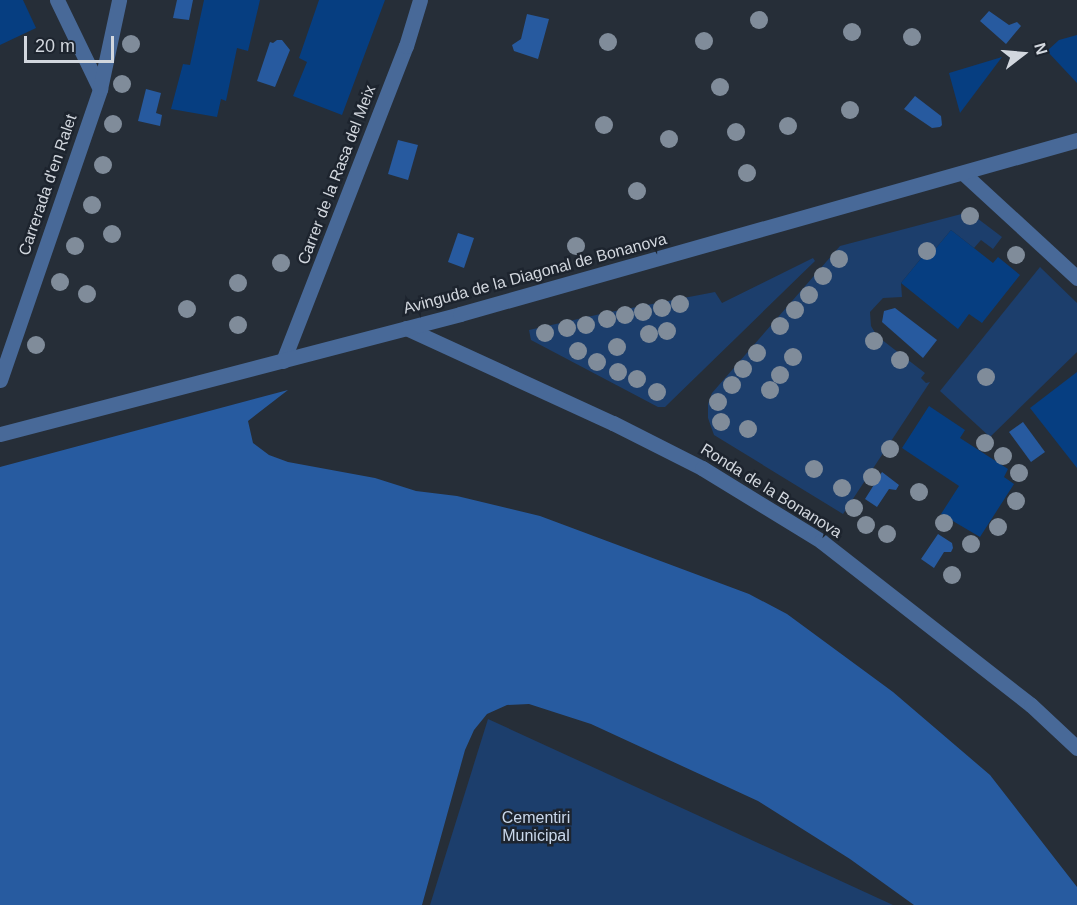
<!DOCTYPE html>
<style>
body{margin:0}
#map{position:relative;width:1077px;height:905px;overflow:hidden;background:#262e38;font-family:Arial,sans-serif}
div>[style]{position:absolute}
.green>*{inset:0;background:#1c3e6c}
.forest>*{inset:0;background:#275ba0}
.water>*{inset:0;background:#275a9f}
.building>*{inset:0;background:#063e81}
.minor>*{height:15px;margin:-7.5px;padding:0 7.5px;transform-origin:7.5px;border-radius:7.5px;background:#486998}
.trees>*{width:18px;height:18px;margin:-9px;border-radius:50%;background:#808c9a}
span{translate:-50% -50%;white-space:nowrap;text-align:center;line-height:1.15;-webkit-text-stroke:5px #1d242e;paint-order:stroke}
.street-label{font-size:16px;color:#d2d7de}
.park-label{font-size:16px;color:#cad8eb}
.north{position:absolute;left:993px;top:24px;width:60px;height:60px;-webkit-text-stroke:4px #1d242e;paint-order:stroke;rotate:74deg;font-size:16px;font-weight:700;line-height:24px;text-align:center;color:#d2d7de}
.north::after{content:'';display:block;margin:auto;width:21px;height:27px;background:#d2d7de;clip-path:polygon(50% 0,100% 100%,50% 72%,0 100%)}
.scale{position:absolute;left:24px;top:36px;width:90px;height:27px;box-sizing:border-box;border:3px solid #d2d7de;border-top:0;padding-left:8px;font-size:18px;line-height:21px;white-space:nowrap;color:#d2d7de;-webkit-text-stroke:4px #1d242e;paint-order:stroke}
</style>
<div id="map">
<div class="green">
<div style="clip-path:polygon(969px 212px,1002px 237px,993px 249px,981px 240px,974px 248px,951px 230px,927px 259px,923px 256px,901px 283px,902px 297px,883px 298px,870px 312px,871px 326px,877px 336px,925px 373px,921px 378px,926px 383px,930px 382px,843px 514px,714px 435px,708px 418px,708px 404px,712px 393px,840px 246px)"></div>
<div style="clip-path:polygon(813px 258px,815px 261px,665px 407px,658px 407px,531px 340px,529px 330px,605px 313px,715px 292px,722px 303px)"></div>
<div style="clip-path:polygon(1040px 267px,1077px 303px,1077px 352px,990px 437px,940px 391px)"></div>
<div style="clip-path:polygon(488px 719px,893px 905px,430px 905px)"></div>
</div>
<div class="forest">
<div style="clip-path:polygon(288px 390px,248px 421px,253px 443px,269px 455px,288px 462px,375px 478px,416px 491px,457px 496px,540px 516px,749px 594px,787px 614px,893px 692px,990px 775px,1077px 887px,1077px 905px,914px 905px,850px 859px,758px 801px,591px 724px,529px 704px,507px 705px,487px 714px,474px 730px,465px 750px,422px 905px,0 905px,0 467px)"></div>
</div>
<div class="water">
<div style="clip-path:polygon(177px 0,193px 0,189px 20px,173px 18px)"></div>
<div style="clip-path:polygon(989px 11px,1009px 25px,1017px 22px,1021px 26px,1006px 44px,980px 21px)"></div>
<div style="clip-path:polygon(527px 14px,549px 19px,538px 59px,514px 51px,512px 45px,521px 39px)"></div>
<div style="clip-path:polygon(277px 40px,282px 40px,290px 50px,275px 87px,257px 81px,270px 42px,273px 43px)"></div>
<div style="clip-path:polygon(146px 89px,161px 93px,156px 113px,162px 115px,160px 126px,138px 121px)"></div>
<div style="clip-path:polygon(915px 96px,941px 116px,942px 125px,940px 127px,932px 128px,904px 109px)"></div>
<div style="clip-path:polygon(398px 140px,418px 145px,408px 180px,388px 174px)"></div>
<div style="clip-path:polygon(458px 233px,474px 238px,464px 268px,448px 262px)"></div>
<div style="clip-path:polygon(895px 308px,937px 340px,923px 358px,882px 322px,884px 311px)"></div>
<div style="clip-path:polygon(1023px 422px,1045px 452px,1031px 462px,1009px 432px)"></div>
<div style="clip-path:polygon(882px 472px,899px 485px,896px 490px,889px 489px,877px 507px,865px 499px)"></div>
<div style="clip-path:polygon(938px 534px,952px 543px,953px 548px,951px 552px,944px 552px,934px 568px,921px 559px)"></div>
</div>
<div class="building">
<div style="clip-path:polygon(0 0,23px 0,36px 28px,0 45px)"></div>
<div style="clip-path:polygon(204px 0,260px 0,248px 51px,237px 48px,226px 101px,221px 99px,217px 117px,171px 109px,183px 64px,190px 65px)"></div>
<div style="clip-path:polygon(319px 0,385px 0,342px 115px,293px 96px,307px 62px,299px 58px)"></div>
<div style="clip-path:polygon(1077px 35px,1077px 83px,1047px 51px,1059px 40px)"></div>
<div style="clip-path:polygon(1002px 57px,960px 113px,949px 73px)"></div>
<div style="clip-path:polygon(951px 230px,993px 263px,998px 257px,1020px 275px,982px 323px,969px 314px,958px 329px,901px 283px,923px 256px,927px 259px)"></div>
<div style="clip-path:polygon(1077px 372px,1077px 468px,1030px 408px)"></div>
<div style="clip-path:polygon(929px 406px,965px 430px,960px 438px,1008px 469px,1004px 477px,1014px 484px,980px 537px,941px 514px,959px 486px,902px 448px)"></div>
</div>
<div class="minor">
<div style="left:57px;top:0;width:99px;rotate:64.2deg"></div>
<div style="left:963px;top:173px;width:155px;rotate:42.6deg"></div>
<div style="left:406px;top:328px;width:228px;rotate:24.7deg"></div>
<div style="left:613px;top:423px;width:100px;rotate:26.8deg"></div>
<div style="left:702px;top:468px;width:140px;rotate:31.5deg"></div>
<div style="left:821px;top:541px;width:266px;rotate:38deg"></div>
<div style="left:1031px;top:705px;width:63px;rotate:43.1deg"></div>
<div style="left:283px;top:361px;width:338px;rotate:-68.7deg"></div>
<div style="left:406px;top:46px;width:48px;rotate:-73.1deg"></div>
<div style="left:0;top:380px;width:308px;rotate:-71deg"></div>
<div style="left:100px;top:89px;width:91px;rotate:-77.9deg"></div>
<div style="left:0;top:434px;width:475px;rotate:-14.6deg"></div>
<div style="left:460px;top:314px;width:641px;rotate:-15.75deg"></div>
</div>
<div class="trees">
<div style="left:759px;top:20px"></div>
<div style="left:852px;top:32px"></div>
<div style="left:912px;top:37px"></div>
<div style="left:704px;top:41px"></div>
<div style="left:608px;top:42px"></div>
<div style="left:131px;top:44px"></div>
<div style="left:122px;top:84px"></div>
<div style="left:720px;top:87px"></div>
<div style="left:850px;top:110px"></div>
<div style="left:113px;top:124px"></div>
<div style="left:604px;top:125px"></div>
<div style="left:788px;top:126px"></div>
<div style="left:736px;top:132px"></div>
<div style="left:669px;top:139px"></div>
<div style="left:103px;top:165px"></div>
<div style="left:747px;top:173px"></div>
<div style="left:637px;top:191px"></div>
<div style="left:92px;top:205px"></div>
<div style="left:970px;top:216px"></div>
<div style="left:112px;top:234px"></div>
<div style="left:75px;top:246px"></div>
<div style="left:576px;top:246px"></div>
<div style="left:927px;top:251px"></div>
<div style="left:1016px;top:255px"></div>
<div style="left:839px;top:259px"></div>
<div style="left:281px;top:263px"></div>
<div style="left:823px;top:276px"></div>
<div style="left:60px;top:282px"></div>
<div style="left:238px;top:283px"></div>
<div style="left:87px;top:294px"></div>
<div style="left:809px;top:295px"></div>
<div style="left:680px;top:304px"></div>
<div style="left:662px;top:308px"></div>
<div style="left:187px;top:309px"></div>
<div style="left:795px;top:310px"></div>
<div style="left:643px;top:312px"></div>
<div style="left:625px;top:315px"></div>
<div style="left:607px;top:319px"></div>
<div style="left:238px;top:325px"></div>
<div style="left:586px;top:325px"></div>
<div style="left:780px;top:326px"></div>
<div style="left:567px;top:328px"></div>
<div style="left:667px;top:331px"></div>
<div style="left:545px;top:333px"></div>
<div style="left:649px;top:334px"></div>
<div style="left:874px;top:341px"></div>
<div style="left:36px;top:345px"></div>
<div style="left:617px;top:347px"></div>
<div style="left:578px;top:351px"></div>
<div style="left:757px;top:353px"></div>
<div style="left:793px;top:357px"></div>
<div style="left:900px;top:360px"></div>
<div style="left:597px;top:362px"></div>
<div style="left:743px;top:369px"></div>
<div style="left:618px;top:372px"></div>
<div style="left:780px;top:375px"></div>
<div style="left:986px;top:377px"></div>
<div style="left:637px;top:379px"></div>
<div style="left:732px;top:385px"></div>
<div style="left:770px;top:390px"></div>
<div style="left:657px;top:392px"></div>
<div style="left:718px;top:402px"></div>
<div style="left:721px;top:422px"></div>
<div style="left:748px;top:429px"></div>
<div style="left:985px;top:443px"></div>
<div style="left:890px;top:449px"></div>
<div style="left:1003px;top:456px"></div>
<div style="left:814px;top:469px"></div>
<div style="left:1019px;top:473px"></div>
<div style="left:872px;top:477px"></div>
<div style="left:842px;top:488px"></div>
<div style="left:919px;top:492px"></div>
<div style="left:1016px;top:501px"></div>
<div style="left:854px;top:508px"></div>
<div style="left:944px;top:523px"></div>
<div style="left:866px;top:525px"></div>
<div style="left:998px;top:527px"></div>
<div style="left:887px;top:534px"></div>
<div style="left:971px;top:544px"></div>
<div style="left:952px;top:575px"></div>
</div>
<div class="street-label">
<span style="left:337px;top:175px;rotate:-69deg">Carrer de la Rasa del Meix</span>
<span style="left:48px;top:185px;rotate:-71deg">Carrerada d'en Ralet</span>
<span style="left:535px;top:274px;rotate:-15deg">Avinguda de la Diagonal de Bonanova</span>
<span style="left:771px;top:491px;rotate:32deg">Ronda de la Bonanova</span>
</div>
<div class="park-label">
<span style="left:536px;top:827px">Cementiri<br>Municipal</span>
</div>
<div class="north">N</div>
<div class="scale">20 m</div>
</div>
